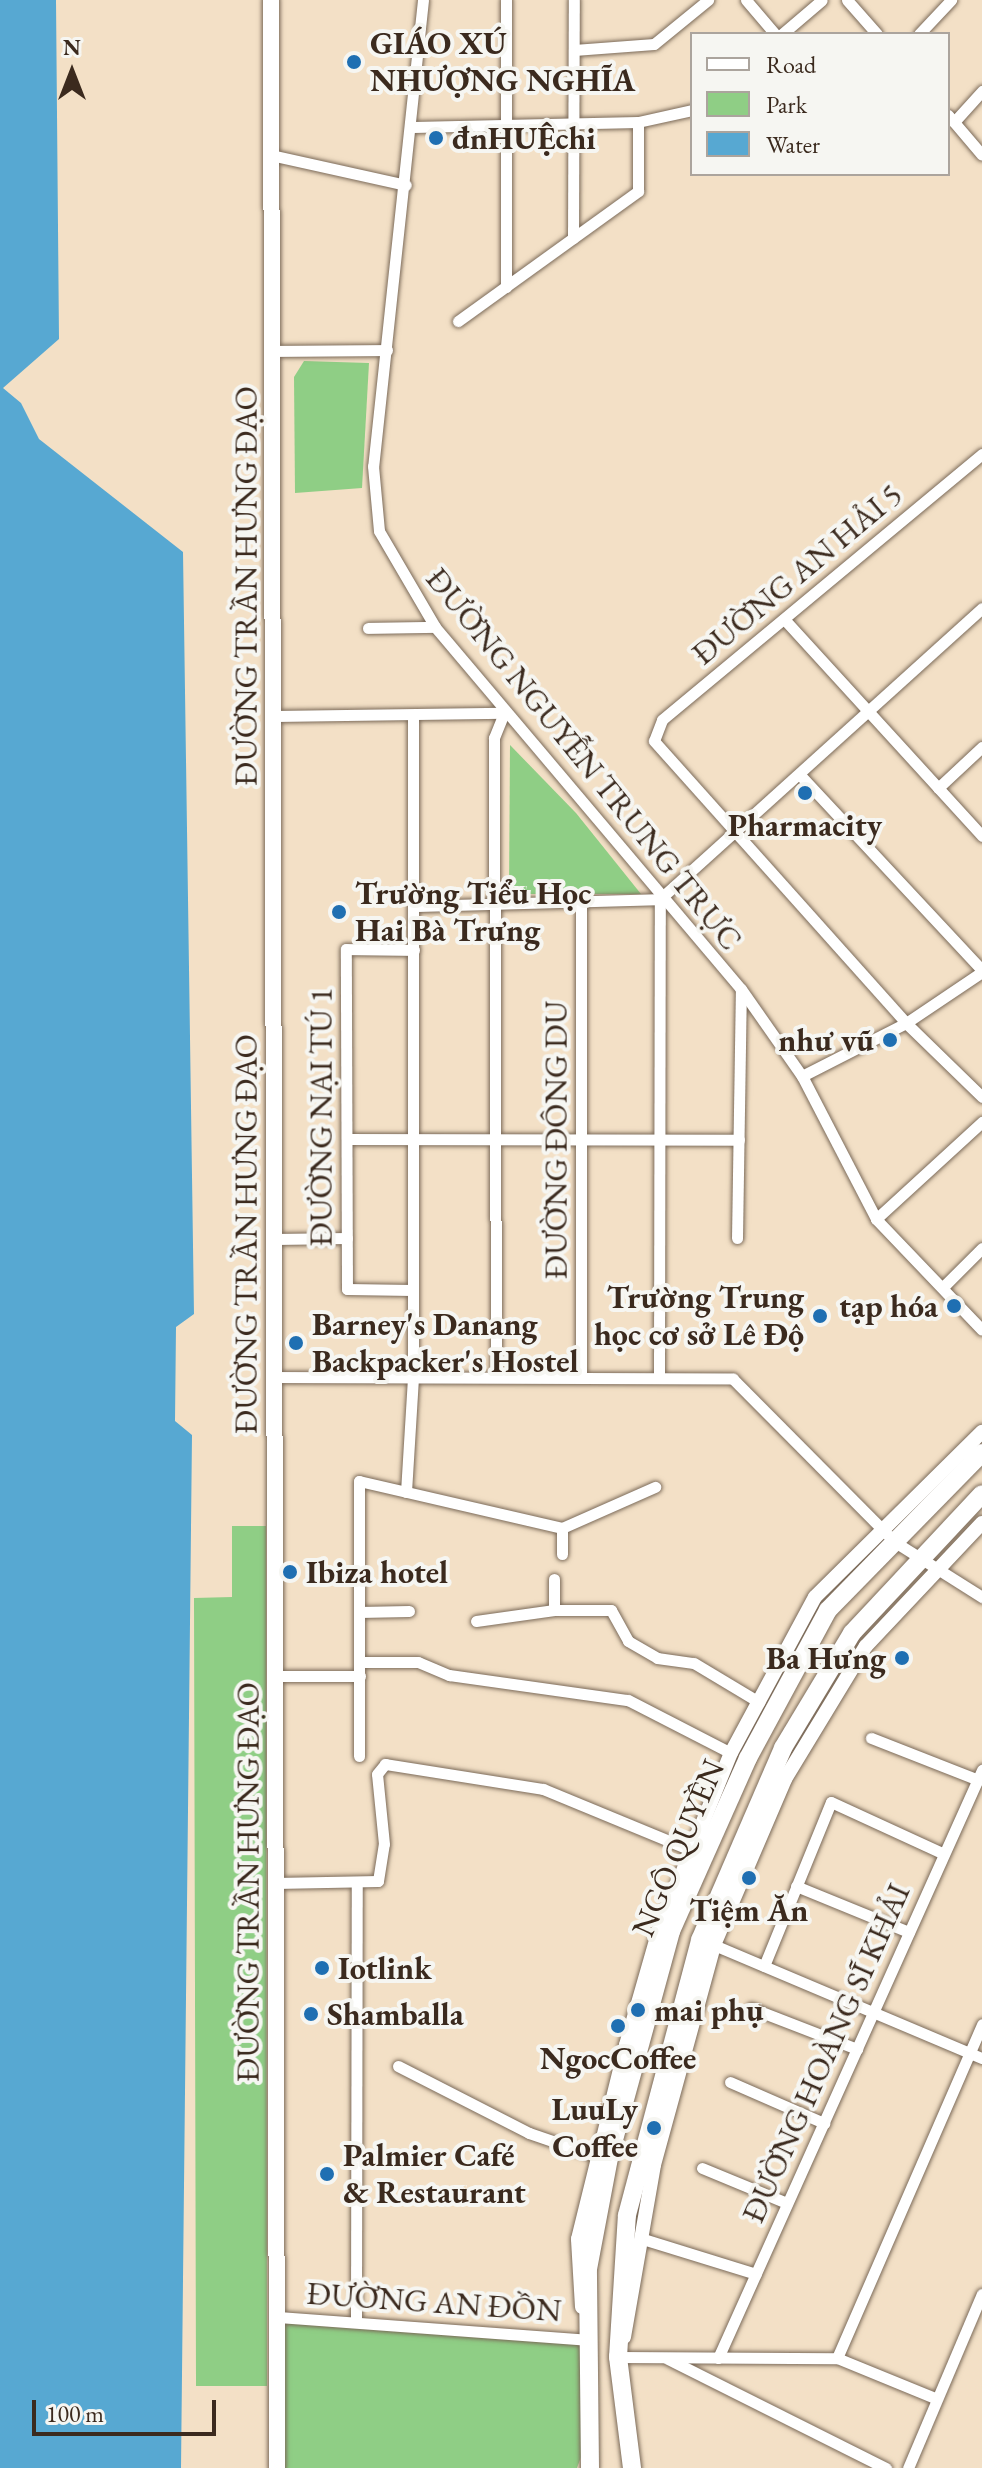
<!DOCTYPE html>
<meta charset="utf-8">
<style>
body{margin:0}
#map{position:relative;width:982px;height:2468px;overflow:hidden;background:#f3e0c6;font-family:"EB Garamond",serif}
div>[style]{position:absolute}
.green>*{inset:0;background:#8fce85}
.water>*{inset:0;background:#57a8d2}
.roads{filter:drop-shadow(0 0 2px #7b6a59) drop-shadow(0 0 2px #7b6a59)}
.minor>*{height:11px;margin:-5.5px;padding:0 5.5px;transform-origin:5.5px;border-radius:5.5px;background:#fff}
.tertiary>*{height:14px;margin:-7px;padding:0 7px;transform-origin:7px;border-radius:7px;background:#fff}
.secondary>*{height:16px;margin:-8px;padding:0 8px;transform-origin:8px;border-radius:8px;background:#fff}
.trunk>*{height:18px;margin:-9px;padding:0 9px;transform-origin:9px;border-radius:9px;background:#fff}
.dots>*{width:22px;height:22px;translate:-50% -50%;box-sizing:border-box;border:4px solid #f6f6f2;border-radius:50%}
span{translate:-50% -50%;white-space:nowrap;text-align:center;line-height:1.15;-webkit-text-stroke:8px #f6f6f2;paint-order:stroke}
.poi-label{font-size:32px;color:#3b2a1e;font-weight:700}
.left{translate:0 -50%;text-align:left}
.right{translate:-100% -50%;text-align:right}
.street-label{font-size:32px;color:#3b2a1e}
.legend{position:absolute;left:690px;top:32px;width:260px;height:144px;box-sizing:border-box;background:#f6f6f2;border:2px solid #aba49d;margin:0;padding:10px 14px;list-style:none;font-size:24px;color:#3b2a1e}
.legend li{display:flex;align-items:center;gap:16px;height:40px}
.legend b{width:40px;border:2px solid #aba49d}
.north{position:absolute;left:32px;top:32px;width:80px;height:80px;-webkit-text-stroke:6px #f6f6f2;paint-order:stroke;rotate:0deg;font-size:22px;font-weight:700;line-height:32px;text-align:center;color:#3b2a1e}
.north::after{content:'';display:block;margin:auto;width:28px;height:36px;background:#3b2a1e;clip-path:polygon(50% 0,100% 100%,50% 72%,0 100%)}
.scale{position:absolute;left:32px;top:2400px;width:184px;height:36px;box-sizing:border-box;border:4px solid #3b2a1e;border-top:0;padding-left:10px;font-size:24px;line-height:28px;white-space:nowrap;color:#3b2a1e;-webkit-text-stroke:6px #f6f6f2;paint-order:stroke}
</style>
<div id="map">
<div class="green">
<div style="clip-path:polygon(304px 361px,369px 363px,362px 488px,295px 493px,294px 377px)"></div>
<div style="clip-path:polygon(510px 745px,576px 813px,641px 894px,509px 894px)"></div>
<div style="clip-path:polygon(232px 1526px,266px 1526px,267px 2386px,196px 2386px,194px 1598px,232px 1597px)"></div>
<div style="clip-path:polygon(277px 2317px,588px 2340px,587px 2440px,577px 2468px,277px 2468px)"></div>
</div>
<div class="water">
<div style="clip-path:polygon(0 0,56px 0,59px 339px,3px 388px,21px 403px,39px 439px,183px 552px,194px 1314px,176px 1327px,175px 1421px,192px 1435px,181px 2468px,0 2468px)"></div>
</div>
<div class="roads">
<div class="minor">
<div style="left:423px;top:0;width:469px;rotate:96.1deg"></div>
<div style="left:373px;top:466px;width:65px;rotate:84.7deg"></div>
<div style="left:379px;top:531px;width:111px;rotate:59.7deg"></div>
<div style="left:435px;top:627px;width:474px;rotate:49.8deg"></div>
<div style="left:741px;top:989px;width:106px;rotate:55deg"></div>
<div style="left:802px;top:1076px;width:161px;rotate:62.6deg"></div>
<div style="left:876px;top:1219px;width:153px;rotate:46.3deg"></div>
<div style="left:746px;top:0;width:45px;rotate:49.5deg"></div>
<div style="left:847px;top:0;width:45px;rotate:48.6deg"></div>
<div style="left:782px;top:34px;width:52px;rotate:-40.4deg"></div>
<div style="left:919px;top:34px;width:47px;rotate:-46.7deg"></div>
<div style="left:574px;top:50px;width:80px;rotate:-4.3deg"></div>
<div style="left:654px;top:44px;width:70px;rotate:-39.2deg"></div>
<div style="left:948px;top:115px;width:52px;rotate:49.6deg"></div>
<div style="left:954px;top:122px;width:42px;rotate:-47.9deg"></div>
<div style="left:413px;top:127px;width:225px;rotate:-1.3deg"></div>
<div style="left:638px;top:122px;width:55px;rotate:-12.5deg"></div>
<div style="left:271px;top:155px;width:138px;rotate:12.5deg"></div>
<div style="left:573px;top:238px;width:238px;rotate:-89.8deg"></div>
<div style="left:506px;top:287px;width:287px;rotate:-90deg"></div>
<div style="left:458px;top:321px;width:222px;rotate:-35.8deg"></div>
<div style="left:638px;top:191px;width:69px;rotate:-90deg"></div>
<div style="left:273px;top:351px;width:114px;rotate:-0.5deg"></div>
<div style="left:982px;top:454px;width:416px;rotate:140.3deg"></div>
<div style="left:662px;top:720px;width:22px;rotate:111deg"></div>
<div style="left:654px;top:741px;width:378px;rotate:48.2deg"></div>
<div style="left:906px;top:1023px;width:106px;rotate:44.2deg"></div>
<div style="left:784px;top:619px;width:294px;rotate:47.6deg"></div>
<div style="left:368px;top:628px;width:67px;rotate:-0.9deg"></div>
<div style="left:275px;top:716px;width:229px;rotate:-0.8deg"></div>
<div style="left:504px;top:713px;width:27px;rotate:112deg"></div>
<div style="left:494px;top:738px;width:638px;rotate:89.82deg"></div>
<div style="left:800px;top:775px;width:267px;rotate:47deg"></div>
<div style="left:938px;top:788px;width:60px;rotate:-43deg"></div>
<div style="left:581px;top:904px;width:472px;rotate:90deg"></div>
<div style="left:414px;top:906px;width:246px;rotate:-1.6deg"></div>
<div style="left:660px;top:899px;width:434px;rotate:-42.1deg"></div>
<div style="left:802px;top:1076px;width:117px;rotate:-27deg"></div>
<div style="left:906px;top:1023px;width:92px;rotate:-33.9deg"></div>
<div style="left:347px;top:1139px;width:392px;rotate:0.1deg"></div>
<div style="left:876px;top:1219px;width:144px;rotate:-42.5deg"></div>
<div style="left:737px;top:1238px;width:248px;rotate:-89.1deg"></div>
<div style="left:274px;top:1239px;width:73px;rotate:-0.8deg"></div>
<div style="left:943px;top:1287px;width:55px;rotate:-45deg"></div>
<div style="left:412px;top:1290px;width:65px;rotate:-179.1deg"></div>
<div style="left:347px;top:1289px;width:340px;rotate:-90.2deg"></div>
<div style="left:346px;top:949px;width:68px;rotate:0.8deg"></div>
<div style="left:659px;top:1374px;width:475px;rotate:-89.9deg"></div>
<div style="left:274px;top:1377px;width:459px;rotate:0.2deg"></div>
<div style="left:733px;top:1379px;width:230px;rotate:45.2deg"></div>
<div style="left:895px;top:1542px;width:103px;rotate:32.3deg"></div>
<div style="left:406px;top:1492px;width:115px;rotate:-86.5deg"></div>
<div style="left:413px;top:1377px;width:660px;rotate:-90deg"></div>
<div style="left:562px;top:1528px;width:102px;rotate:-23.8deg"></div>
<div style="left:554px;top:1579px;width:31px;rotate:90deg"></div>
<div style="left:554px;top:1610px;width:57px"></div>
<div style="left:611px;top:1610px;width:35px;rotate:61deg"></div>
<div style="left:628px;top:1641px;width:34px;rotate:30deg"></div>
<div style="left:657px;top:1658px;width:37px;rotate:8deg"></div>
<div style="left:694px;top:1663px;width:76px;rotate:31deg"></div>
<div style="left:359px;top:1612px;width:50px;rotate:-1.1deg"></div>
<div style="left:476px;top:1621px;width:79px;rotate:-8deg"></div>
<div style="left:360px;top:1662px;width:58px"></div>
<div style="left:418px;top:1662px;width:34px;rotate:23deg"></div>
<div style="left:449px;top:1675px;width:181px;rotate:8deg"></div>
<div style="left:628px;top:1700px;width:116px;rotate:27.2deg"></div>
<div style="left:276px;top:1676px;width:84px"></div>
<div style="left:871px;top:1738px;width:115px;rotate:21.4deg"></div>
<div style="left:359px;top:1756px;width:275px;rotate:-90deg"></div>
<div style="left:359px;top:1481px;width:208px;rotate:13deg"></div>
<div style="left:562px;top:1528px;width:26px;rotate:90deg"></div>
<div style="left:275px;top:1883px;width:103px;rotate:-1.1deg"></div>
<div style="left:378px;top:1881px;width:37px;rotate:-81deg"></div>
<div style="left:384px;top:1844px;width:70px;rotate:-95.7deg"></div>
<div style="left:377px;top:1774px;width:13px;rotate:-51deg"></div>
<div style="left:385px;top:1764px;width:160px;rotate:9deg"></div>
<div style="left:543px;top:1789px;width:160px;rotate:22.4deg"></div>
<div style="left:796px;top:1886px;width:122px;rotate:22.2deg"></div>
<div style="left:714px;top:1945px;width:291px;rotate:22.9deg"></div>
<div style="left:764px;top:1966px;width:177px;rotate:-67.8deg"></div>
<div style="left:831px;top:1802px;width:124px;rotate:24.7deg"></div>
<div style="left:751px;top:2008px;width:114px;rotate:21.1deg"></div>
<div style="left:398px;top:2066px;width:147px;rotate:27.1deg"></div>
<div style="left:529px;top:2133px;width:71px;rotate:18.9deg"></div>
<div style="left:730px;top:2082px;width:103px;rotate:23.6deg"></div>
<div style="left:702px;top:2168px;width:92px;rotate:22.4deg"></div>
<div style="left:643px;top:2239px;width:118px;rotate:17.2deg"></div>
<div style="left:277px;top:2317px;width:312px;rotate:4.2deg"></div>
<div style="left:356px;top:2320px;width:437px;rotate:-89.9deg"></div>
<div style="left:618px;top:2357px;width:219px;rotate:0.3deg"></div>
<div style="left:837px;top:2358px;width:106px;rotate:22.2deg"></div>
<div style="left:718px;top:2358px;width:645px;rotate:-65.82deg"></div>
<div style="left:837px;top:2358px;width:364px;rotate:-66.5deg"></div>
<div style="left:668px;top:2359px;width:244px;rotate:26.6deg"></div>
<div style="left:908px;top:2468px;width:189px;rotate:-67deg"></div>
</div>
<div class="tertiary">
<div style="left:582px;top:2307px;width:68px;rotate:-93.4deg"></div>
<div style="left:578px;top:2239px;width:200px;rotate:-76.1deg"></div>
<div style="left:626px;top:2045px;width:120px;rotate:-74deg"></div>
<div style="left:659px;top:1930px;width:191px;rotate:-67.9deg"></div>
<div style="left:731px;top:1753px;width:177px;rotate:-61.7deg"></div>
<div style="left:815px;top:1597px;width:235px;rotate:-44.7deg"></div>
<div style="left:624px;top:2337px;width:175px;rotate:-80.1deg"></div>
<div style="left:654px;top:2165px;width:228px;rotate:-74.7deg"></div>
<div style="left:714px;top:1945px;width:181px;rotate:-66.8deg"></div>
<div style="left:785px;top:1779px;width:156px;rotate:-58.7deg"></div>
<div style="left:866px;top:1646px;width:169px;rotate:-46.7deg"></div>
</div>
<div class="secondary">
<div style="left:271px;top:0;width:2468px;rotate:89.86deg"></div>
</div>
<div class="trunk">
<div style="left:590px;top:2468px;width:199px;rotate:-90.6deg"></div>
<div style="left:588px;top:2269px;width:113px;rotate:-79.3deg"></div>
<div style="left:609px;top:2158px;width:235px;rotate:-74.7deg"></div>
<div style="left:671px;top:1931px;width:189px;rotate:-66deg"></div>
<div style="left:748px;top:1758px;width:168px;rotate:-61.6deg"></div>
<div style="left:828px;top:1610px;width:220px;rotate:-45.6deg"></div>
<div style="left:632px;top:2468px;width:112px;rotate:-97.2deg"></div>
<div style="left:618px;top:2357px;width:142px;rotate:-86.4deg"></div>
<div style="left:627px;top:2215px;width:285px;rotate:-75.1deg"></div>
<div style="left:700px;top:1940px;width:209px;rotate:-66.6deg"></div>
<div style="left:783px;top:1748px;width:134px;rotate:-59deg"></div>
<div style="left:852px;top:1633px;width:190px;rotate:-46.9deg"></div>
</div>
</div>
<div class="dots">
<div style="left:354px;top:62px;background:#1f6fb2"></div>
<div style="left:436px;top:138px;background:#1f6fb2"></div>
<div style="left:805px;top:793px;background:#1f6fb2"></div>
<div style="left:339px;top:912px;background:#1f6fb2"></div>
<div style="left:890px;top:1040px;background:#1f6fb2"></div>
<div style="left:954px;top:1306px;background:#1f6fb2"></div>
<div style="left:820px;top:1316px;background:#1f6fb2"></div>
<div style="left:296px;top:1343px;background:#1f6fb2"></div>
<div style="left:290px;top:1572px;background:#1f6fb2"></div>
<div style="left:902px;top:1658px;background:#1f6fb2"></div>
<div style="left:749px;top:1878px;background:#1f6fb2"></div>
<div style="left:322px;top:1968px;background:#1f6fb2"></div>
<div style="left:638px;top:2010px;background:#1f6fb2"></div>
<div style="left:311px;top:2014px;background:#1f6fb2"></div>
<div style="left:618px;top:2026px;background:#1f6fb2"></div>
<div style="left:654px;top:2128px;background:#1f6fb2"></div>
<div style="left:327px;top:2174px;background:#1f6fb2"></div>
</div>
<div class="poi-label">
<span class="left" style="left:370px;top:62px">GIÁO XÚ<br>NHƯỢNG NGHĨA</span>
<span class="left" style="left:452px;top:138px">đnHUỆchi</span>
<span style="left:805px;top:825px">Pharmacity</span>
<span class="left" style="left:355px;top:912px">Trường Tiểu Học<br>Hai Bà Trưng</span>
<span class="right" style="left:874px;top:1040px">như vũ</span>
<span class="right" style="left:804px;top:1316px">Trường Trung<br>học cơ sở Lê Độ</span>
<span class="right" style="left:938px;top:1306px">tạp hóa</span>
<span class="left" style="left:312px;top:1343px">Barney's Danang<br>Backpacker's Hostel</span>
<span class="left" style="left:306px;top:1572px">Ibiza hotel</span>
<span class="right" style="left:886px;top:1658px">Ba Hưng</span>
<span style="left:749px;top:1910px">Tiệm Ăn</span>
<span class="left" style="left:338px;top:1968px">Iotlink</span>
<span class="left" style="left:654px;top:2010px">mai phụ</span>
<span class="left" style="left:327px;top:2014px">Shamballa</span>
<span style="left:618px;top:2058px">NgocCoffee</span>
<span class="right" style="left:638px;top:2128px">LuuLy<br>Coffee</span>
<span class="left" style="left:343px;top:2174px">Palmier Café<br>&amp; Restaurant</span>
</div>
<div class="street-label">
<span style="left:797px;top:574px;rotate:-40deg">ĐƯỜNG AN HẢI 5</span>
<span style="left:246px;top:586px;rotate:-90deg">ĐƯỜNG TRẦN HƯNG ĐẠO</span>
<span style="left:584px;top:759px;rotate:51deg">ĐƯỜNG NGUYỄN TRUNG TRỰC</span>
<span style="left:321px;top:1117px;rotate:-90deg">ĐƯỜNG NẠI TÚ 1</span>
<span style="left:556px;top:1140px;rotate:-90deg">ĐƯỜNG ĐÔNG DU</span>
<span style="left:246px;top:1234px;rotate:-90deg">ĐƯỜNG TRẦN HƯNG ĐẠO</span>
<span style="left:678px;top:1848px;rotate:-67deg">NGÔ QUYỀN</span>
<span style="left:248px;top:1882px;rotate:-90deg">ĐƯỜNG TRẦN HƯNG ĐẠO</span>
<span style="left:826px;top:2053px;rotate:-66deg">ĐƯỜNG HOÀNG SĨ KHẢI</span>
<span style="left:434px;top:2302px;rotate:4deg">ĐƯỜNG AN ĐỒN</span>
</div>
<ul class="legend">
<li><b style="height:10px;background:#fff"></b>Road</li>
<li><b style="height:22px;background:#8fce85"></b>Park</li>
<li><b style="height:22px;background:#57a8d2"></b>Water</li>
</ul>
<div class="north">N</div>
<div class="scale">100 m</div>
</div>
